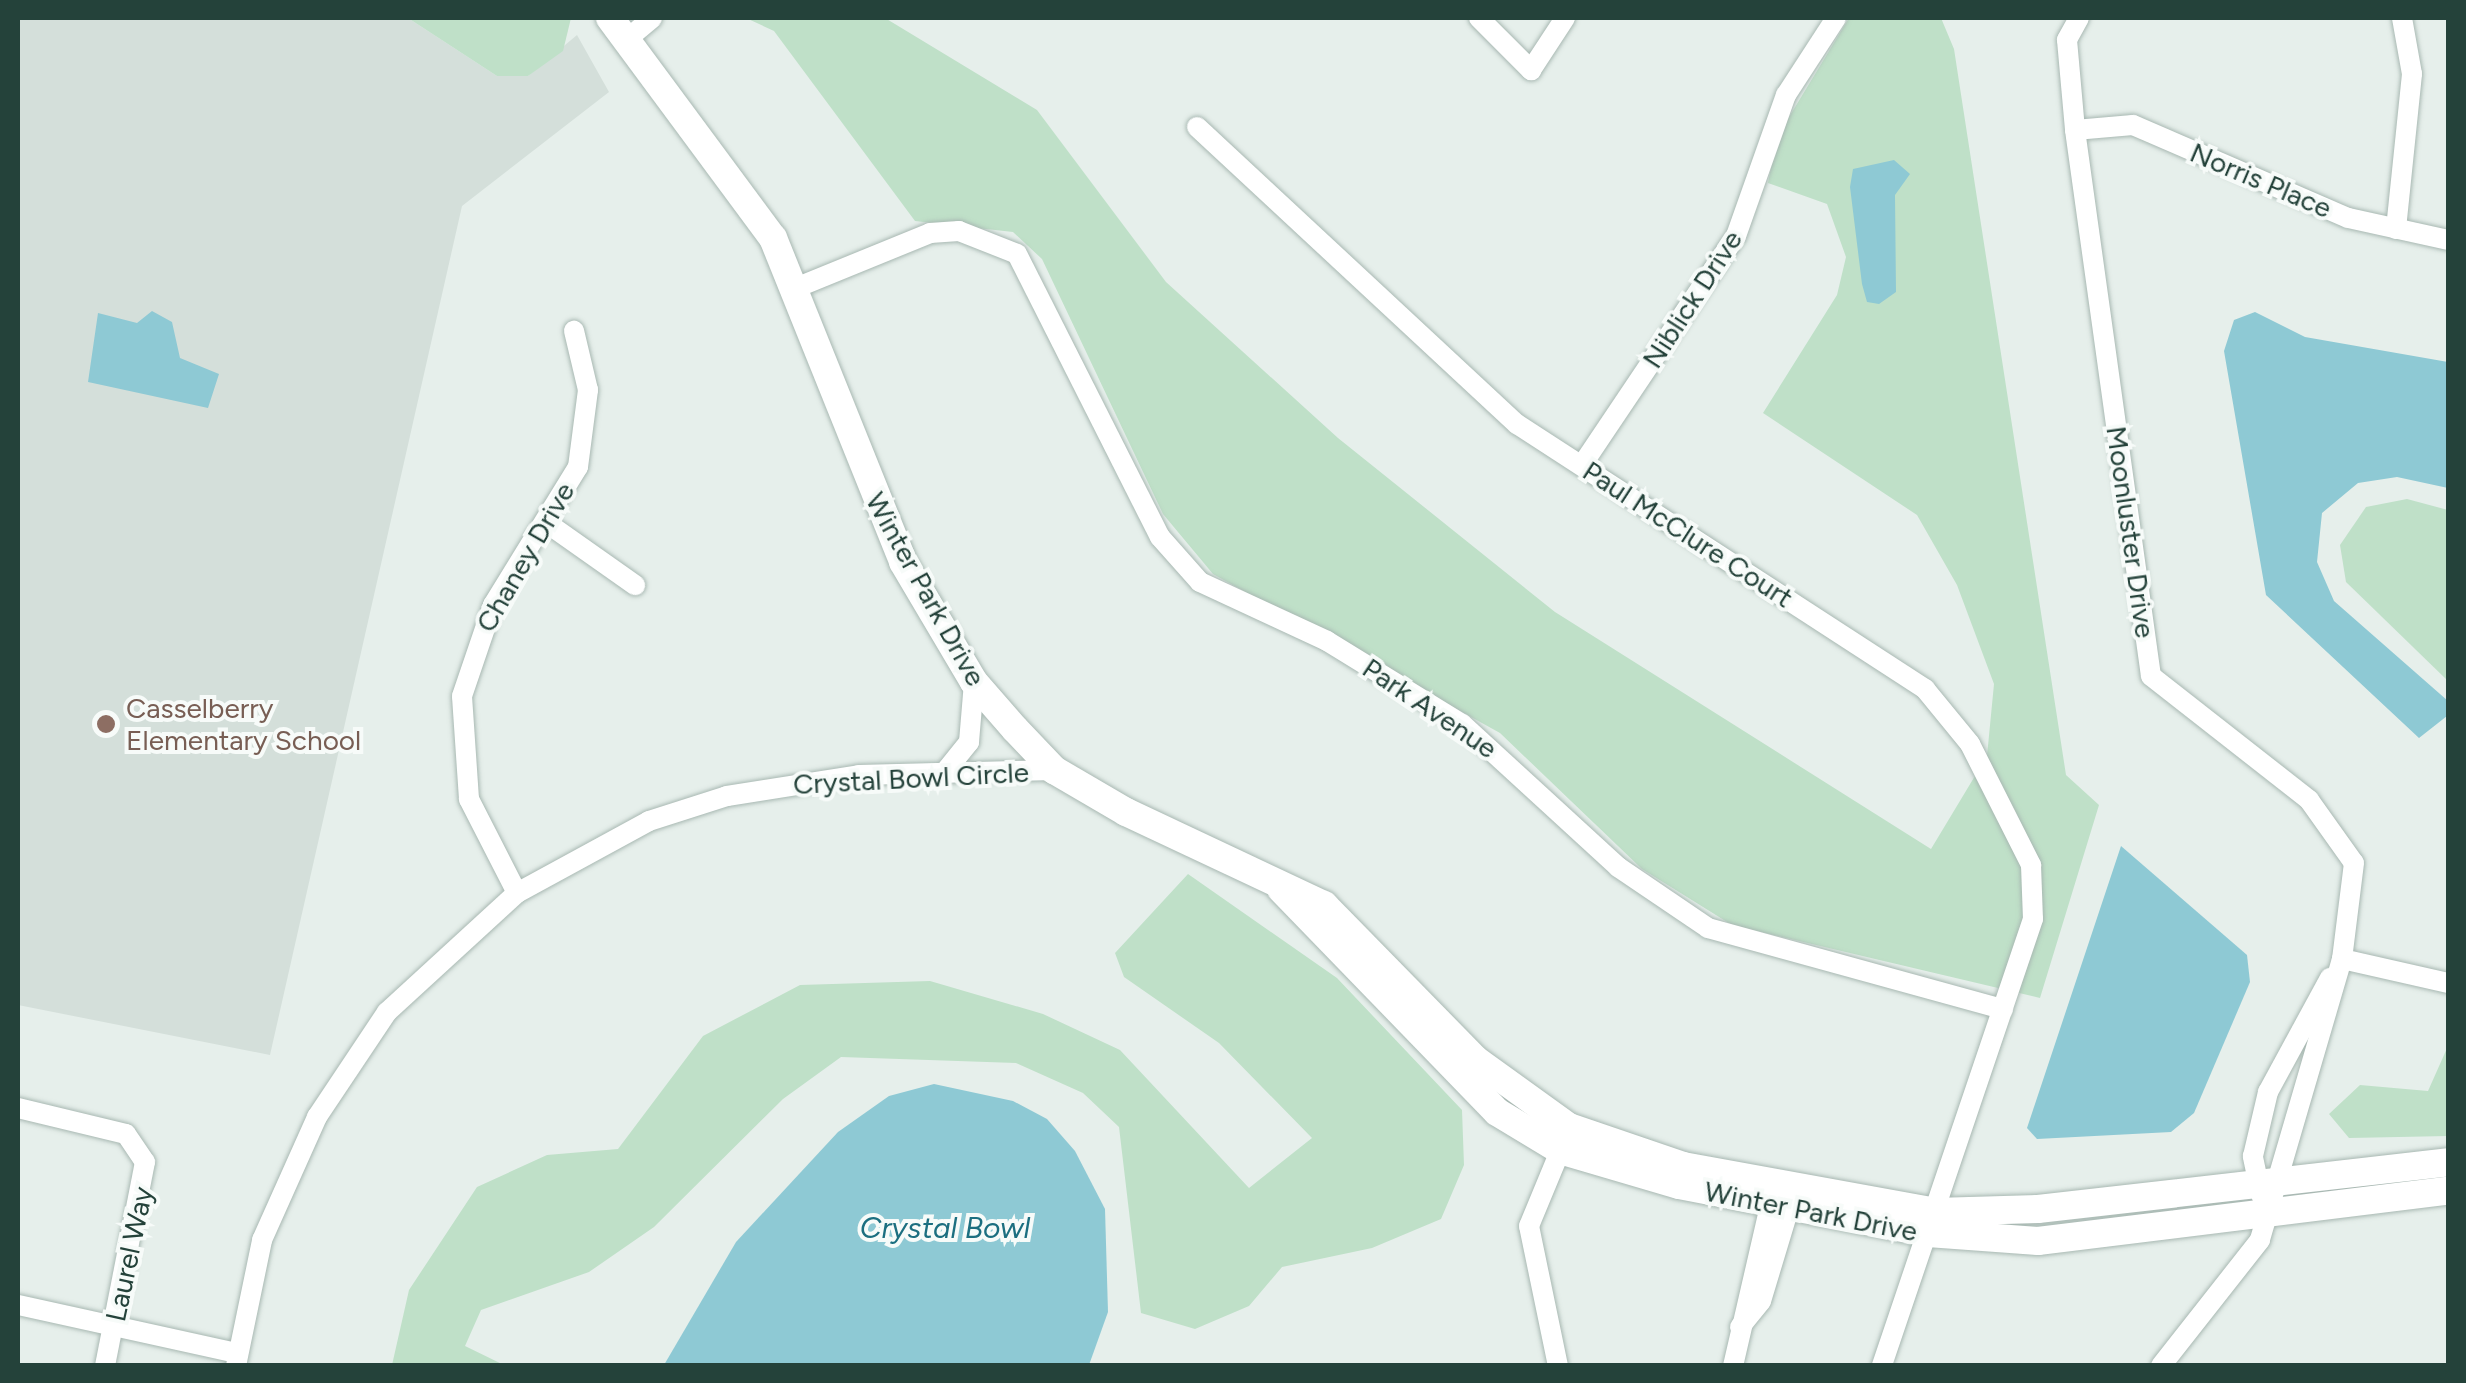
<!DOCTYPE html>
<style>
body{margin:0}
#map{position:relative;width:2466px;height:1383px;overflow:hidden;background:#e6efeb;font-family:Figtree,sans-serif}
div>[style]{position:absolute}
.built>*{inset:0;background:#d4dfda}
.green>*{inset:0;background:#bfe0c8}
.water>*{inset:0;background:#8ec9d4}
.roads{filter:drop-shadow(0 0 2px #a8b8b2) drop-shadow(0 0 2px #a8b8b2)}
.street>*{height:20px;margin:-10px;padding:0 10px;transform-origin:10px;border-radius:10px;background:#fff}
.secondary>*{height:28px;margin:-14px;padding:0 14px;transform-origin:14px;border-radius:14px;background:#fff}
.dots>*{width:28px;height:28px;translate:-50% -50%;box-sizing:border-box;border:5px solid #f7fbf9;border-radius:50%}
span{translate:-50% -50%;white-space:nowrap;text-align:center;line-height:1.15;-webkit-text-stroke:8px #f7fbf9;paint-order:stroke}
.street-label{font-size:28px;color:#24423a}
.education-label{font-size:28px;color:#785e54}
.left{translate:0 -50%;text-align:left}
.water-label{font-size:30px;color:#1c6f80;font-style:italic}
.frame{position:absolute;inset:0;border:20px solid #24423a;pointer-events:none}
</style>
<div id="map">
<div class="built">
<div style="clip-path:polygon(18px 18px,408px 18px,497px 76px,528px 76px,577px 35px,609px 92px,462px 206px,270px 1055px,18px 1005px)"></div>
</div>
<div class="green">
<div style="clip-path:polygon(408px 18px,571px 18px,563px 51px,528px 76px,497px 76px)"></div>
<div style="clip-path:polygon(746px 18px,885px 18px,1037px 110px,1166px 282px,1338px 438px,1555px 612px,1931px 849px,1987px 756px,1994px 684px,1957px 585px,1917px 515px,1763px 413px,1837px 295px,1846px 257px,1827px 204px,1768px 183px,1777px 137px,1849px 18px,1941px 18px,1954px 49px,2066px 775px,2099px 805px,2040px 998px,1732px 925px,1642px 869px,1500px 733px,1213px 574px,1163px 514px,1042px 259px,1013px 232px,915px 221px,774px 31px)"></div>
<div style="clip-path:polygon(2407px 499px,2448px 510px,2448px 681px,2346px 582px,2340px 545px,2366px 507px)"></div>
<div style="clip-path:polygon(1188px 874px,1337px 978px,1462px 1110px,1464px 1165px,1441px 1219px,1372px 1248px,1282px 1267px,1249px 1306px,1195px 1329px,1141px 1313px,1119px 1127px,1083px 1093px,1016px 1063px,841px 1057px,783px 1099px,654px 1227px,589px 1272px,481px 1310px,465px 1346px,504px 1365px,392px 1365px,409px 1290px,477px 1187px,547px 1155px,618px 1149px,703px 1036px,800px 985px,930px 981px,1043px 1014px,1120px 1050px,1249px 1188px,1312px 1138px,1219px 1043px,1124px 977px,1115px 953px)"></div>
<div style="clip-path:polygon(2448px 1046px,2448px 1136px,2349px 1138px,2329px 1114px,2360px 1085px,2428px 1091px)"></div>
</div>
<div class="water">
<div style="clip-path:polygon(1894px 160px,1910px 174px,1895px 195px,1896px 292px,1879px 304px,1867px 302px,1862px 284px,1850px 187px,1853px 169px)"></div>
<div style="clip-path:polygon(152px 311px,172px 322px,180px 358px,219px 374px,208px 408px,88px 382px,98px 313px,137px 323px)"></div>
<div style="clip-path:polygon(2255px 312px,2305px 337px,2448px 362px,2448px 488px,2397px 477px,2358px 483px,2322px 513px,2317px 562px,2334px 601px,2448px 701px,2447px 716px,2419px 738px,2266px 595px,2224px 351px,2234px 320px)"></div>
<div style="clip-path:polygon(2121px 846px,2247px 955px,2250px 982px,2194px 1113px,2171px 1132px,2037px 1139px,2027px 1128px)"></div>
<div style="clip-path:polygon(934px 1084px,1013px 1101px,1047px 1119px,1075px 1151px,1105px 1209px,1108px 1312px,1089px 1365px,664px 1365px,736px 1242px,838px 1132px,889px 1096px)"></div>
</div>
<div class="roads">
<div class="street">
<div style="left:1479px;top:18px;width:74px;rotate:45deg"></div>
<div style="left:1531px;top:70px;width:62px;rotate:-56.8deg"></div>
<div style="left:2079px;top:18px;width:25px;rotate:119deg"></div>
<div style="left:2067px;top:40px;width:90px;rotate:84.9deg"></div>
<div style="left:2075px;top:130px;width:551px;rotate:82.08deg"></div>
<div style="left:2151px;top:676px;width:201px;rotate:38.1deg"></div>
<div style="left:2309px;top:800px;width:77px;rotate:54.5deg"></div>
<div style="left:2354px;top:863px;width:97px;rotate:97.1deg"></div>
<div style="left:2342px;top:959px;width:293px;rotate:106.3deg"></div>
<div style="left:2260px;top:1240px;width:160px;rotate:128.2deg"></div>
<div style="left:626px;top:40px;width:34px;rotate:-40deg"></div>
<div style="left:1197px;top:127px;width:437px;rotate:42.9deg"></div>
<div style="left:1517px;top:424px;width:487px;rotate:33deg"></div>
<div style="left:1925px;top:689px;width:71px;rotate:50.7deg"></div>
<div style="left:1970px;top:744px;width:136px;rotate:63.2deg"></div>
<div style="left:2031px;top:865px;width:54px;rotate:87.9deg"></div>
<div style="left:2033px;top:919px;width:472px;rotate:108.7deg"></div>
<div style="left:2075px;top:130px;width:58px;rotate:-4.9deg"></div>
<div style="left:2133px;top:125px;width:234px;rotate:23.4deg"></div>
<div style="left:2348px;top:218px;width:102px;rotate:12.4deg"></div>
<div style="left:2396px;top:229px;width:156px;rotate:-84.1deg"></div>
<div style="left:2412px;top:74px;width:57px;rotate:-100.1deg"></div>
<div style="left:798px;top:287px;width:143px;rotate:-22.2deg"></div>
<div style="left:930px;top:233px;width:29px;rotate:-4deg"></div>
<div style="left:959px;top:231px;width:62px;rotate:21.6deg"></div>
<div style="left:1017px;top:254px;width:317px;rotate:63.2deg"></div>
<div style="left:1160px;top:537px;width:60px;rotate:48.4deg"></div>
<div style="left:1200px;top:582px;width:140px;rotate:24.9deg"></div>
<div style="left:1327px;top:641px;width:158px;rotate:31.6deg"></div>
<div style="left:1462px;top:724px;width:212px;rotate:42.5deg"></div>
<div style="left:1618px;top:867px;width:109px;rotate:34.1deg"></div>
<div style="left:1708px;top:928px;width:306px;rotate:15.4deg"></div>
<div style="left:1582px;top:465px;width:276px;rotate:-56.1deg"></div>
<div style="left:1736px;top:236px;width:150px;rotate:-70.5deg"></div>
<div style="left:1786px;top:95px;width:92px;rotate:-57deg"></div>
<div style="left:547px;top:523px;width:108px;rotate:35.2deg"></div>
<div style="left:944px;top:773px;width:40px;rotate:-51deg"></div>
<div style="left:969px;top:742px;width:60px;rotate:-85.2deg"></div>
<div style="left:517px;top:893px;width:106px;rotate:-117.1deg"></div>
<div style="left:469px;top:799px;width:103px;rotate:-93.9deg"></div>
<div style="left:462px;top:696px;width:96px;rotate:-71.2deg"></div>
<div style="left:493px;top:605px;width:162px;rotate:-58.4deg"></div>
<div style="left:578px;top:467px;width:78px;rotate:-82.6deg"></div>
<div style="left:588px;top:390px;width:61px;rotate:-103.3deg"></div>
<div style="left:2342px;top:959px;width:109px;rotate:12.8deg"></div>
<div style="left:18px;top:1108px;width:111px;rotate:13.5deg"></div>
<div style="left:126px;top:1134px;width:34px;rotate:56deg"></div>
<div style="left:145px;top:1162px;width:208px;rotate:101.1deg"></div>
<div style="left:2261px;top:1195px;width:40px;rotate:-102deg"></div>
<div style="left:2253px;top:1156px;width:66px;rotate:-76.8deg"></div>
<div style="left:2268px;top:1092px;width:130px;rotate:-61.5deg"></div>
<div style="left:18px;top:1305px;width:223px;rotate:12.4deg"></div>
<div style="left:1740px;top:1327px;width:33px;rotate:-51deg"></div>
<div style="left:1761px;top:1301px;width:97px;rotate:-73.2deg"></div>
<div style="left:236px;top:1366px;width:129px;rotate:-78.3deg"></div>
<div style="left:262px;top:1240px;width:135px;rotate:-65.9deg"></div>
<div style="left:317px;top:1117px;width:126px;rotate:-56.3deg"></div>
<div style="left:387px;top:1012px;width:176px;rotate:-42.5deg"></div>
<div style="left:517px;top:893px;width:150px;rotate:-28.6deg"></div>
<div style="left:649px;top:821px;width:82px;rotate:-17.8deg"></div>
<div style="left:727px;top:796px;width:134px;rotate:-9deg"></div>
<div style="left:859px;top:775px;width:195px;rotate:-1.5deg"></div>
<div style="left:1558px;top:1366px;width:143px;rotate:-101.7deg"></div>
<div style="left:1529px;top:1226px;width:94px;rotate:-67.5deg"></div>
<div style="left:1733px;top:1366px;width:164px;rotate:-77deg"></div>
</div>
<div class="secondary">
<div style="left:610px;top:18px;width:274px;rotate:53.5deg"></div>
<div style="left:773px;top:238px;width:349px;rotate:68.1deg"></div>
<div style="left:903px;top:562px;width:139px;rotate:59.4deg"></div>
<div style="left:974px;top:682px;width:62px;rotate:48.9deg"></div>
<div style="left:1015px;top:729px;width:57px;rotate:46.4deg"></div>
<div style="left:1054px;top:770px;width:83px;rotate:30.3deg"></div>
<div style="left:1126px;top:812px;width:219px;rotate:25.2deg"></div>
<div style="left:1324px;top:905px;width:217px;rotate:45.6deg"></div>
<div style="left:1476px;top:1060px;width:115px;rotate:35.8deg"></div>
<div style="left:1569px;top:1127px;width:120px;rotate:18.9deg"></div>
<div style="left:1683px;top:1166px;width:256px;rotate:10.3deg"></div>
<div style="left:1935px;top:1212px;width:103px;rotate:-1.7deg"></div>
<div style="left:2038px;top:1209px;width:413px;rotate:-6.5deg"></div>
<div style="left:1281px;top:889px;width:310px;rotate:45.9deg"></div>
<div style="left:1497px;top:1112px;width:74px;rotate:31.1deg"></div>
<div style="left:1560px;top:1150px;width:124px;rotate:16.4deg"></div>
<div style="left:1679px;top:1185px;width:254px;rotate:10.9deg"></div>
<div style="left:1928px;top:1233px;width:110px;rotate:4.2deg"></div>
<div style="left:2038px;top:1241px;width:413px;rotate:-7deg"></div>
</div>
</div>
<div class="dots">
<div style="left:106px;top:724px;background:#8d6e63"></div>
</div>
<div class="street-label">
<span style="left:2261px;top:180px;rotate:23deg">Norris Place</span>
<span style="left:1692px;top:299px;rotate:-57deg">Niblick Drive</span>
<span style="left:2131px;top:532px;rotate:82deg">Moonluster Drive</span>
<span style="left:1688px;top:534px;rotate:33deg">Paul McClure Court</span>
<span style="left:525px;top:557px;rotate:-60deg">Chaney Drive</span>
<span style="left:926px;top:589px;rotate:61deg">Winter Park Drive</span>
<span style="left:1430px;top:708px;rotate:34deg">Park Avenue</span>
<span style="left:911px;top:778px;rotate:-3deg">Crystal Bowl Circle</span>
<span style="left:1811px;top:1211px;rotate:11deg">Winter Park Drive</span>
<span style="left:129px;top:1254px;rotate:-78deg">Laurel Way</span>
</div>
<div class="education-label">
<span class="left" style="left:126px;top:724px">Casselberry<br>Elementary School</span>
</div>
<div class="water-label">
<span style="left:945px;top:1228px">Crystal Bowl</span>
</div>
<div class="frame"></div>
</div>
